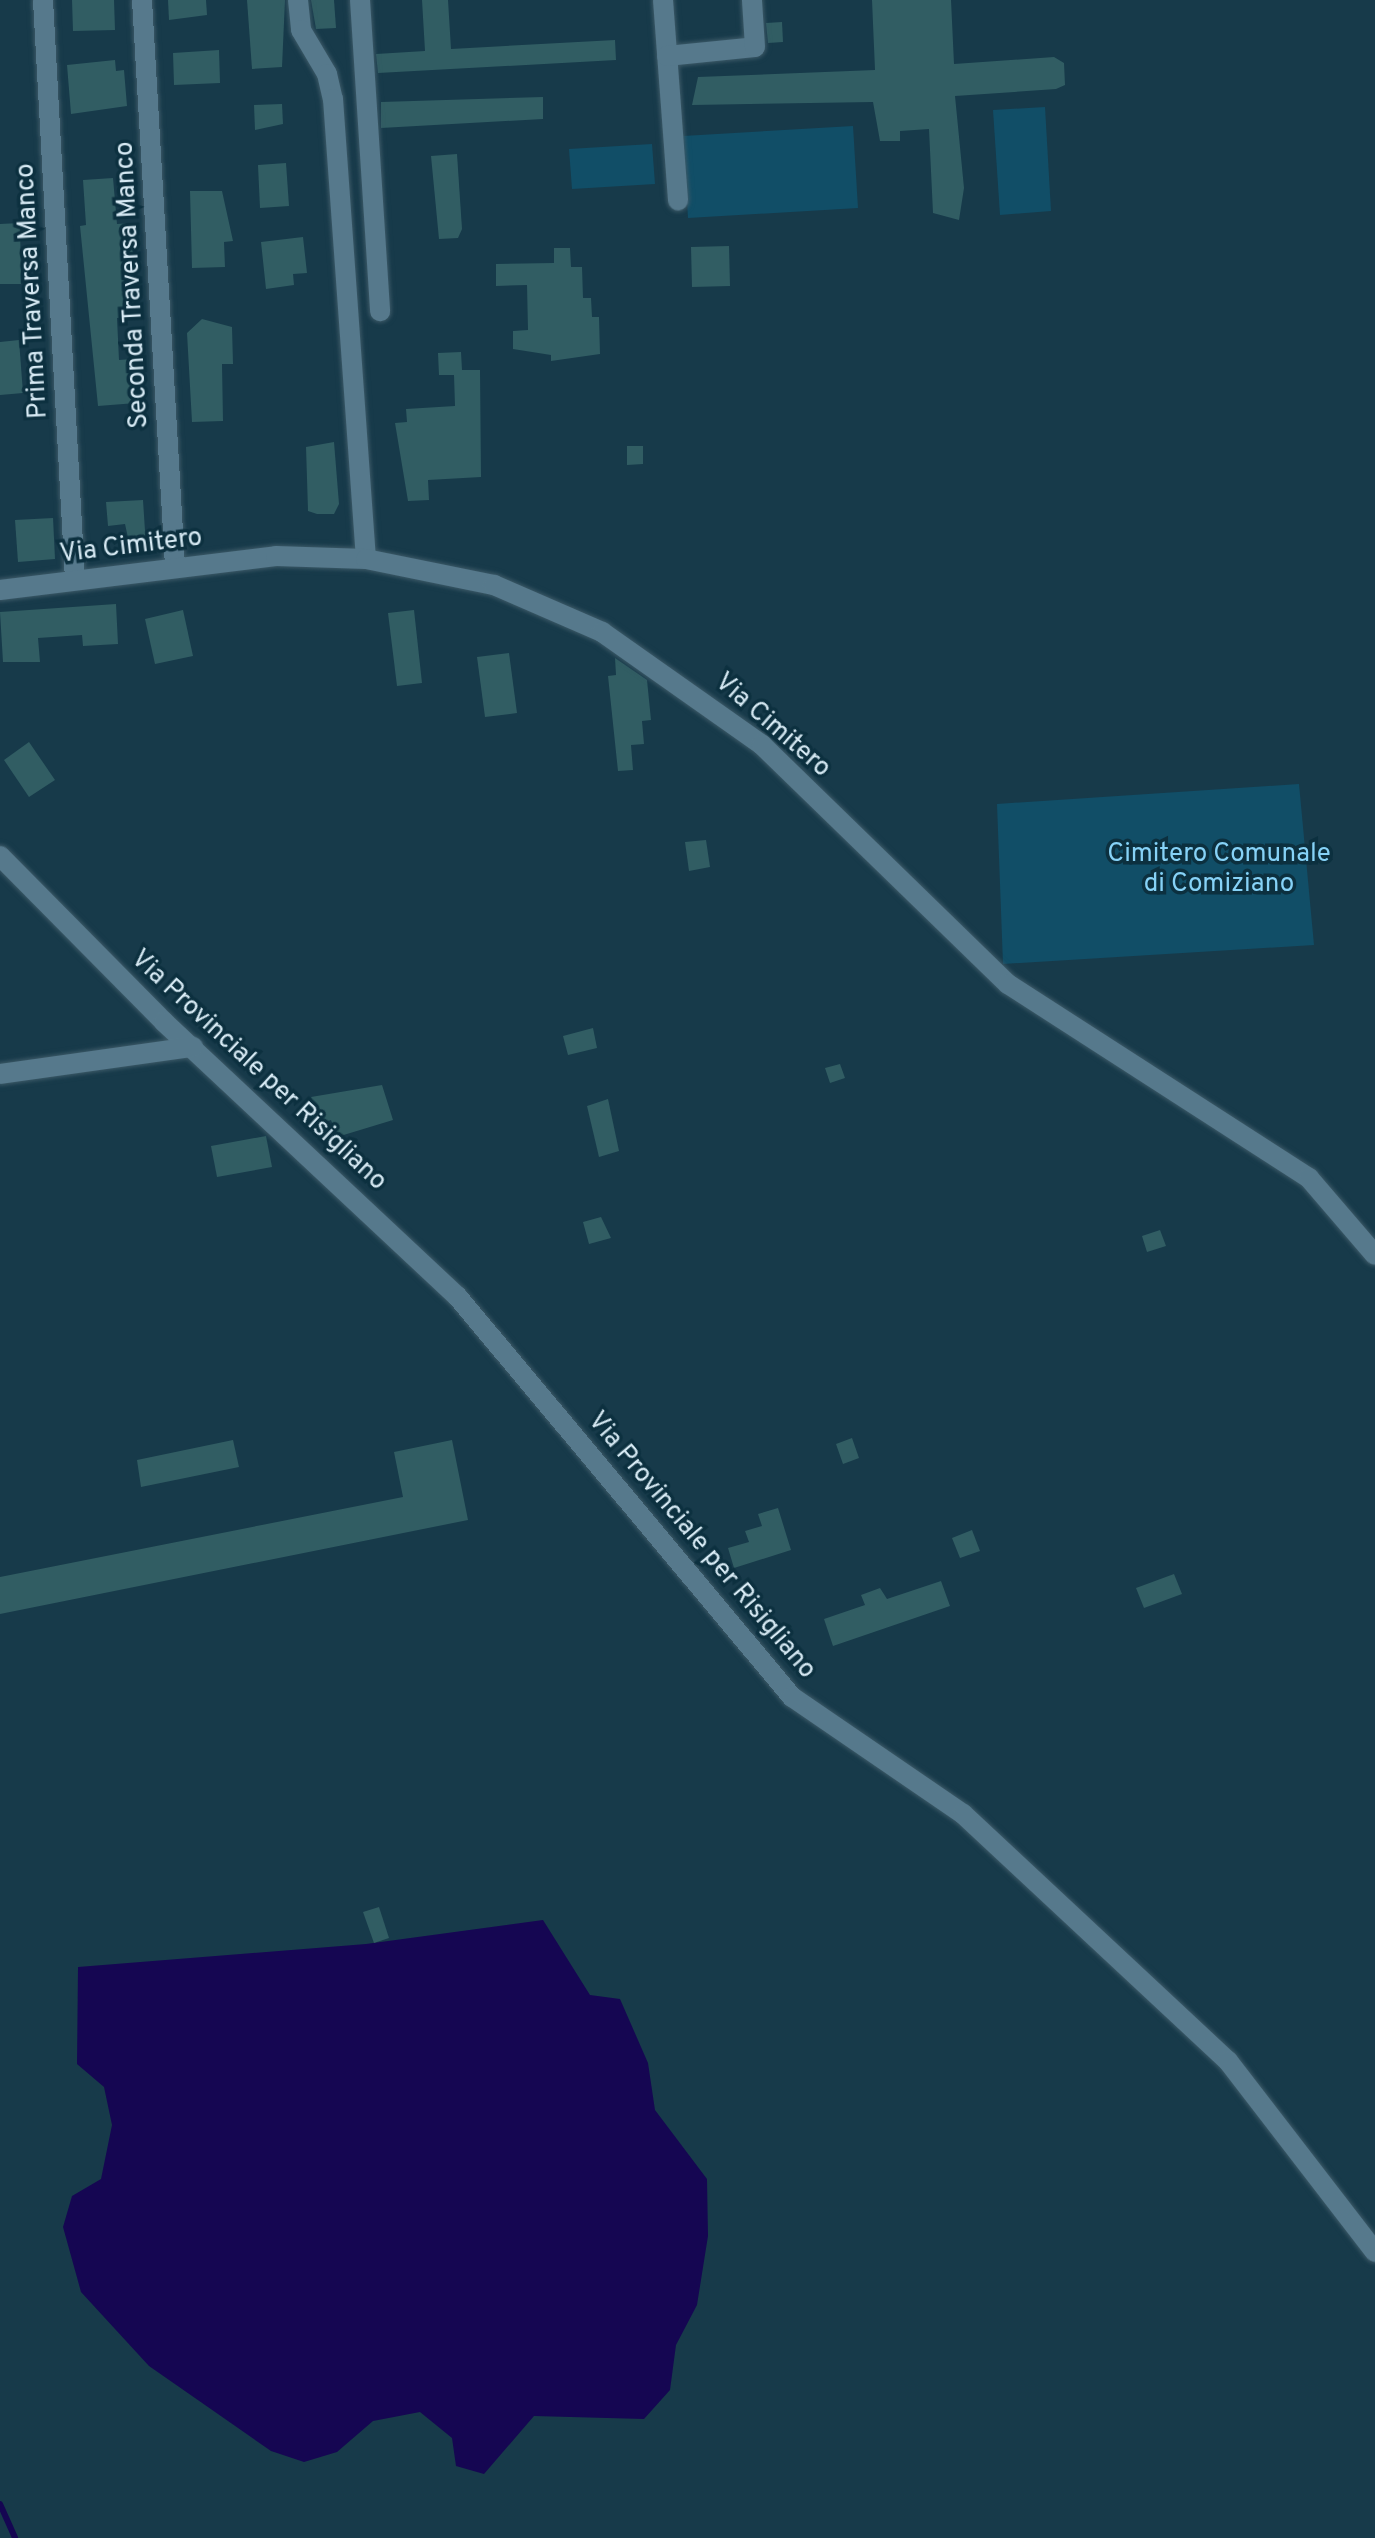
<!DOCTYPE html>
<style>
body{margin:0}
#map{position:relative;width:1375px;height:2538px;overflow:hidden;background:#173a4a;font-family:Overpass,sans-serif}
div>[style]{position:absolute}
.green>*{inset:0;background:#114e67}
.water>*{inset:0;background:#150652}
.stream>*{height:6px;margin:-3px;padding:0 3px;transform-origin:3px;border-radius:3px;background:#150652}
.building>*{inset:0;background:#315d63}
.roads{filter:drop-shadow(0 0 2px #3c5967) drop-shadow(0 0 2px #3c5967)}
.minor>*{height:20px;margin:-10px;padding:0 10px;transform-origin:10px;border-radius:10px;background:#56798c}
span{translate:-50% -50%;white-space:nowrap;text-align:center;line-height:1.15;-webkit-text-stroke:7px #0c303f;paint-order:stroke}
.street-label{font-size:26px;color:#d7eaf4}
.park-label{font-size:26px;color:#86d2f7}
</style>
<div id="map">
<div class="green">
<div style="clip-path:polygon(1045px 107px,1051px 211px,1000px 215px,993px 110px)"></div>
<div style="clip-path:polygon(853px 126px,858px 208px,688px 218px,683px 136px)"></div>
<div style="clip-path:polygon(652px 144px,655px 184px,572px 189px,569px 149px)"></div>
<div style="clip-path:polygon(1299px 784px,1314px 945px,1003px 964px,997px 804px)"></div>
</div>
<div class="water">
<div style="clip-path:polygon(543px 1920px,590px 1995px,620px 1999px,648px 2063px,655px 2110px,707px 2179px,708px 2236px,697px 2305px,676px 2345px,670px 2390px,644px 2419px,534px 2416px,484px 2474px,456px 2466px,452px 2438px,420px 2412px,373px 2421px,337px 2452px,304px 2462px,271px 2451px,149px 2366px,81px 2292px,63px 2227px,72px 2196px,101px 2179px,112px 2125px,104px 2087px,77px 2064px,78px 1967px,366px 1944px)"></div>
</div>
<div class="stream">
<div style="left:0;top:2504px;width:37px;rotate:66deg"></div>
</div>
<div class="building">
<div style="clip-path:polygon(72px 0,114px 0,115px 30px,73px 31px)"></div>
<div style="clip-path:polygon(168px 0,206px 0,207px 15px,169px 20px)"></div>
<div style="clip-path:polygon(247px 0,285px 0,282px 67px,252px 69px)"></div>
<div style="clip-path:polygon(311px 0,334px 0,336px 28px,316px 29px)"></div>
<div style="clip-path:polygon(422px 0,448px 0,451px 49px,615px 40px,616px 60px,378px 73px,376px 54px,425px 51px)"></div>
<div style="clip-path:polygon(872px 0,951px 0,954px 64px,1054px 57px,1064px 63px,1065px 85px,1056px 89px,955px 96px,964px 188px,959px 220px,933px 213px,929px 129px,900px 131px,900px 141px,880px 141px,873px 102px,692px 105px,698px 77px,875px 70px)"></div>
<div style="clip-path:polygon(782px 22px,783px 42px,768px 43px,766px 23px)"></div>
<div style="clip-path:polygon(219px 50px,220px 83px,174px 85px,173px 53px)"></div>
<div style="clip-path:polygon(115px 60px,116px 71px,124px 70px,127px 106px,71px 114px,67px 65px)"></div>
<div style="clip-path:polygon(543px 97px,543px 119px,381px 128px,381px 102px)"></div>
<div style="clip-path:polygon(282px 104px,283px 124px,255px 130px,254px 105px)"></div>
<div style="clip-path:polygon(457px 154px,462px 229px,458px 238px,439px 239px,431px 156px)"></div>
<div style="clip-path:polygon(286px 163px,289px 206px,260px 208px,258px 165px)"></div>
<div style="clip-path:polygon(113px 178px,117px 224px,132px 223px,137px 317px,117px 318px,119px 360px,132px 359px,136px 403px,98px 406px,80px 226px,86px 225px,83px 180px)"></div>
<div style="clip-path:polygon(190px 191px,222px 191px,233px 241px,224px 242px,225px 267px,192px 268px)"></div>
<div style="clip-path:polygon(20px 223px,21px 284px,0 284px,0 224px)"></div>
<div style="clip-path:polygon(303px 237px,307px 273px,293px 274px,294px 285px,266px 289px,261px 242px)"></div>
<div style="clip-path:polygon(729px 246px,730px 286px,692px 287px,691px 247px)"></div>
<div style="clip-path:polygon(554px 248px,570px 248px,571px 267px,582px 267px,583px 298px,591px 298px,592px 317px,599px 317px,600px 354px,551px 361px,551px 355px,513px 349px,513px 331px,528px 330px,527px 285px,496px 286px,496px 264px,554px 263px)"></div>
<div style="clip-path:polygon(202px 319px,232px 327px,233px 364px,222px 364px,223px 421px,192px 422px,187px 333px)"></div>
<div style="clip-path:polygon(19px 340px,23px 393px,0 395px,0 342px)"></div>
<div style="clip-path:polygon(461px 352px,462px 370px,480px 370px,481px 477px,428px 480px,429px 500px,408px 501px,395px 423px,407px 422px,406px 409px,455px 406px,454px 375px,439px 375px,438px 353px)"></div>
<div style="clip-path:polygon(334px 442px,339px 504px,334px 514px,317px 514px,308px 511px,306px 447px)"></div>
<div style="clip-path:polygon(627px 446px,643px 446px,643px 464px,627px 465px)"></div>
<div style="clip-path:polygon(143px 500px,146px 546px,130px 547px,125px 524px,108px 526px,106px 502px)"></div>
<div style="clip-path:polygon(53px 518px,55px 559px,18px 562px,15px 520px)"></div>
<div style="clip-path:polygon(116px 604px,118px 644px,83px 646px,82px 635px,38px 638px,40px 662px,3px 662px,0 612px)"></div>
<div style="clip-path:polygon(183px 610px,193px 656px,155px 664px,145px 619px)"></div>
<div style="clip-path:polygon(414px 610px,422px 683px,397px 686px,388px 613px)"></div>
<div style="clip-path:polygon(509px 653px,517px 713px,485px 717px,477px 657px)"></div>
<div style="clip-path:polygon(615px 658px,647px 680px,651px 720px,642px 721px,644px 744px,631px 745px,633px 770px,618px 771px,608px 676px,616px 675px)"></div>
<div style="clip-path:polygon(29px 742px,55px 780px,29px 797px,4px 760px)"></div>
<div style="clip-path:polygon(706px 840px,710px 867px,689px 871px,685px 842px)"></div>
<div style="clip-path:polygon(593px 1028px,597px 1048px,568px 1055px,563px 1036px)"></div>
<div style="clip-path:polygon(840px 1064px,845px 1078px,830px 1083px,825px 1068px)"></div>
<div style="clip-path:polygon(382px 1085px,393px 1120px,337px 1137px,331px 1120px,320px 1124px,311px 1097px)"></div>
<div style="clip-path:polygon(608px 1099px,619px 1151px,599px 1157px,587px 1106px)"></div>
<div style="clip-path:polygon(266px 1136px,272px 1167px,217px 1177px,211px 1146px)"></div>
<div style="clip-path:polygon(601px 1217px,611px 1238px,589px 1244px,583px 1222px)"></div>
<div style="clip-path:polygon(1160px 1230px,1166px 1246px,1147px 1252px,1142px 1236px)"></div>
<div style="clip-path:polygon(852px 1438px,859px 1458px,843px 1464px,836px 1444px)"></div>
<div style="clip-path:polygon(233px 1440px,239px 1467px,141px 1487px,137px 1460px)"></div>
<div style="clip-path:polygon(452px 1440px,468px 1520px,0 1614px,0 1577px,403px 1497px,394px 1452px)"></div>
<div style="clip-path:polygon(778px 1508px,791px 1550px,734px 1568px,728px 1548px,749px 1542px,745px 1531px,762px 1526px,758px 1514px)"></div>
<div style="clip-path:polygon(972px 1530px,980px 1551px,960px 1558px,952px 1538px)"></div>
<div style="clip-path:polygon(1174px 1574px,1182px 1594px,1144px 1608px,1136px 1588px)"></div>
<div style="clip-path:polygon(941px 1581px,950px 1606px,833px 1646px,824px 1619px,865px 1605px,861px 1595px,880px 1588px,887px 1599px)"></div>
<div style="clip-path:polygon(379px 1907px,389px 1938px,374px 1943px,363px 1912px)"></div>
</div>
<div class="roads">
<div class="minor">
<div style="left:43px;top:0;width:581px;rotate:86.84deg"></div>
<div style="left:142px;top:0;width:567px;rotate:86.66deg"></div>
<div style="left:298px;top:0;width:30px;rotate:84deg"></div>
<div style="left:301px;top:30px;width:51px;rotate:59.4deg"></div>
<div style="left:327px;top:74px;width:26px;rotate:77deg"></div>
<div style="left:333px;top:99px;width:461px;rotate:85.9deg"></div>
<div style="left:360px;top:0;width:312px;rotate:86.3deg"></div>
<div style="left:663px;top:0;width:201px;rotate:85.7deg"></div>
<div style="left:667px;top:56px;width:88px;rotate:-5.8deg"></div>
<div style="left:755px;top:47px;width:47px;rotate:-93.7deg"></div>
<div style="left:0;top:590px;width:278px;rotate:-7deg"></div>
<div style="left:276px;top:556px;width:90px;rotate:1.9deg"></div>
<div style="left:366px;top:559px;width:131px;rotate:11.5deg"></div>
<div style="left:494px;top:585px;width:118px;rotate:23.5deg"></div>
<div style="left:602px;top:632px;width:196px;rotate:35.2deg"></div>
<div style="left:762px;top:745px;width:343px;rotate:44.2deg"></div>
<div style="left:1008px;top:984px;width:358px;rotate:32.8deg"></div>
<div style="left:1309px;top:1178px;width:101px;rotate:49.4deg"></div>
<div style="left:0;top:856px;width:233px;rotate:45.3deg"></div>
<div style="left:164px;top:1022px;width:401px;rotate:43.1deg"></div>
<div style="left:457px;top:1296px;width:523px;rotate:50.12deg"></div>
<div style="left:792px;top:1697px;width:207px;rotate:34.4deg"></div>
<div style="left:963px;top:1814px;width:362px;rotate:43deg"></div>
<div style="left:1228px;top:2061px;width:241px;rotate:52.4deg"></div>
<div style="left:0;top:1074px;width:195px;rotate:-8deg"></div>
</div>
</div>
<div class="street-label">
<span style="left:133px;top:285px;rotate:-93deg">Seconda Traversa Manco</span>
<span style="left:33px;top:291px;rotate:-93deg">Prima Traversa Manco</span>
<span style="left:131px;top:547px;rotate:-7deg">Via Cimitero</span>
<span style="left:772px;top:726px;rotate:41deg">Via Cimitero</span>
<span style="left:258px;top:1071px;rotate:43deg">Via Provinciale per Risigliano</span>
<span style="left:701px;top:1546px;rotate:50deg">Via Provinciale per Risigliano</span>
</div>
<div class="park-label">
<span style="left:1219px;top:870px">Cimitero Comunale<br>di Comiziano</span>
</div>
</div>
